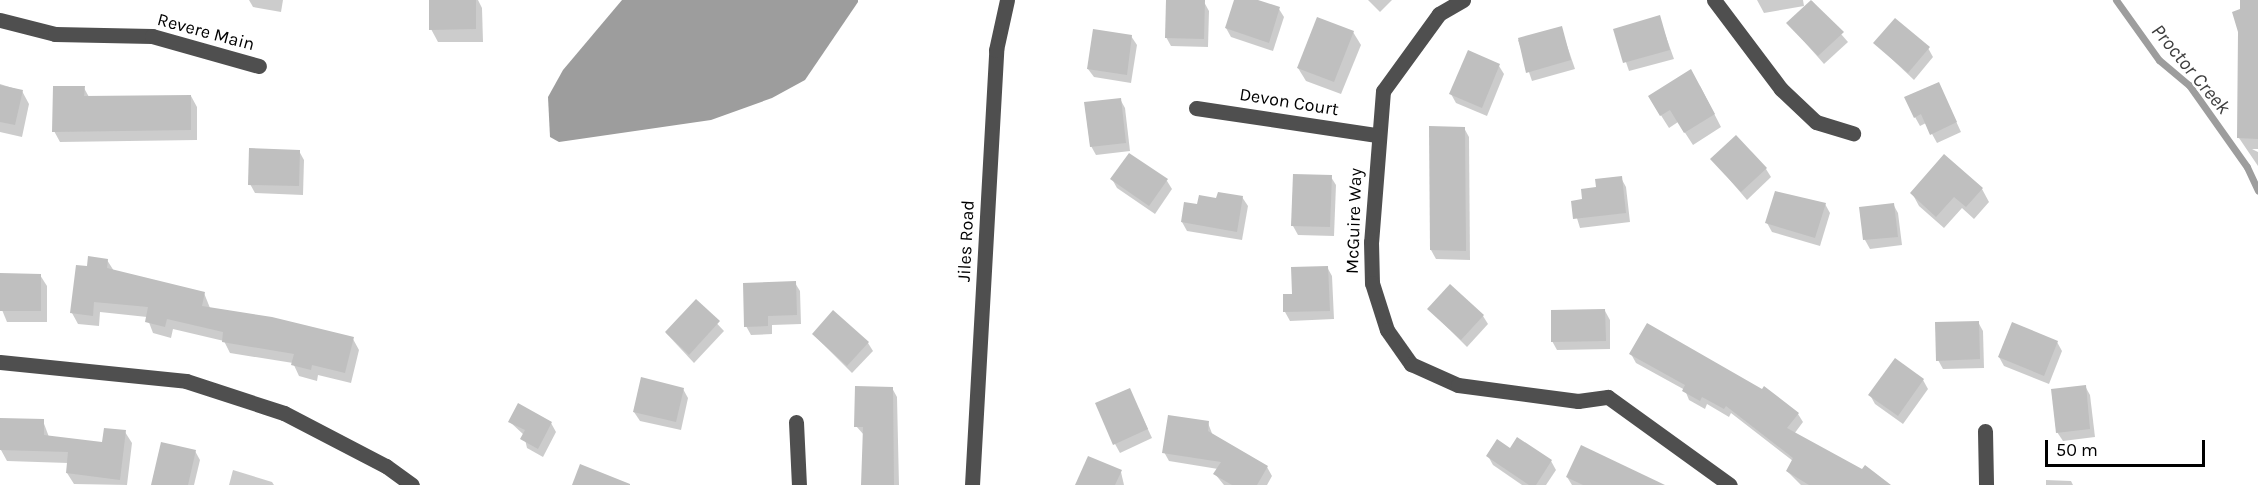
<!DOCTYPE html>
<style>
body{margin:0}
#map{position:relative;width:2258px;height:485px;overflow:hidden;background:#fff;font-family:Karla,sans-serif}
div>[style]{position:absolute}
.water>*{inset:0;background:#9d9d9d}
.shadow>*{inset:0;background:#0003}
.stream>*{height:7px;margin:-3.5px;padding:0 3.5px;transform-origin:3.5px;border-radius:3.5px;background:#9d9d9d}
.building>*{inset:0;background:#bfbfbf}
.minor>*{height:15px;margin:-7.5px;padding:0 7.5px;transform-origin:7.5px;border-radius:7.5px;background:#4f4f4f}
span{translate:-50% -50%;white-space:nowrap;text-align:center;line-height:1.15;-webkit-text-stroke:4.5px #fff;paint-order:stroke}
.street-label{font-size:18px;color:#000}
.water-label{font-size:20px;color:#3e3e3e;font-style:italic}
.scale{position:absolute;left:2045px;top:440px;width:160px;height:27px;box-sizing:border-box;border:3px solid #000;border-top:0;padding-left:8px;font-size:18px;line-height:21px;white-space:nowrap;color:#000;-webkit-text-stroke:4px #fff;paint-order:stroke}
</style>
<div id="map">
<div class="water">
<div style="clip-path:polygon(622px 0,858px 0,858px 2px,805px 80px,772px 98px,711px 120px,559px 142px,550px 137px,548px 97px,563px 70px)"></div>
</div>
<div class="shadow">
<div style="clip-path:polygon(249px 0,283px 0,281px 12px,253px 7px)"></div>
<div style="clip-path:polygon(430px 0,478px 0,482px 8px,483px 42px,438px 42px,431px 29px)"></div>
<div style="clip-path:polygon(1235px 0,1253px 0,1279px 9px,1284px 17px,1273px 51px,1231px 37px,1226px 28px)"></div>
<div style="clip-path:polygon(1368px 0,1392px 0,1380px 12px)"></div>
<div style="clip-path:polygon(1757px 0,1803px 0,1804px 6px,1764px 13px)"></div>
<div style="clip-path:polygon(2242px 0,2258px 0,2258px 149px,2252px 149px,2258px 152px,2258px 166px,2239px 138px)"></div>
<div style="clip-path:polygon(1812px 1px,1848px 42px,1824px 64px,1788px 23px)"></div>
<div style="clip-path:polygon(1204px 2px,1209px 11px,1208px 47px,1171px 46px,1166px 37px)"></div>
<div style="clip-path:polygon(1659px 17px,1674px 59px,1629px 71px,1615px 30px)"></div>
<div style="clip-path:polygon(1561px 28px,1575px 69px,1532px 81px,1518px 40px)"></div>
<div style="clip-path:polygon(1353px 32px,1361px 45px,1341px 94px,1306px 81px,1298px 68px)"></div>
<div style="clip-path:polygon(1131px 36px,1137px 45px,1131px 83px,1094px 77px,1088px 69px)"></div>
<div style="clip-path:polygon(1875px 43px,1928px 48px,1933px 57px,1914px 80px)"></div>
<div style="clip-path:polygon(1499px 66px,1504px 74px,1487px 116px,1456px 103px,1451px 94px)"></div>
<div style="clip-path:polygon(0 84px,22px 91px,29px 104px,22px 137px,0 132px)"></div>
<div style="clip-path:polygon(1700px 86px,1721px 127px,1693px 145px,1678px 122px,1669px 128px,1657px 109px)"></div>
<div style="clip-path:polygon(84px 88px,89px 97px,191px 96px,197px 107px,197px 140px,60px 142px,54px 131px)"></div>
<div style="clip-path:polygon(1943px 93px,1961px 132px,1937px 143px,1926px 123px,1920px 126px,1915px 117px)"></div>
<div style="clip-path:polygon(1120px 99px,1125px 108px,1130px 151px,1096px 155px,1091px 146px)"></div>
<div style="clip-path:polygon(1464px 128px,1469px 137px,1470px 260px,1436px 259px,1431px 250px)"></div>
<div style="clip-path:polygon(299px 151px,304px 160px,303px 195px,255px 193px,250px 184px)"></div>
<div style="clip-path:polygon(1712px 159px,1766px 169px,1771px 177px,1747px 200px)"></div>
<div style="clip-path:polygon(1331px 177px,1336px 185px,1334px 236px,1298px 235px,1293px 226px)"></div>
<div style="clip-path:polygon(1621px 178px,1626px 187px,1630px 222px,1580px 228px,1572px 202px,1584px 200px,1598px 188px)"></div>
<div style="clip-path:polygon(1112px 179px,1167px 181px,1172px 189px,1155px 214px,1117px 188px)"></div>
<div style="clip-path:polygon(1982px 189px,1989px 202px,1974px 219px,1962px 208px,1944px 228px,1919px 206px,1912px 193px)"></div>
<div style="clip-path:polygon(1242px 197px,1248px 206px,1242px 240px,1187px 231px,1182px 222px,1199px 206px)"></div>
<div style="clip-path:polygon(1825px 204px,1830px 213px,1820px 246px,1772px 232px,1767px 223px)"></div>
<div style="clip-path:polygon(1893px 204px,1898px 213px,1902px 245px,1870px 249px,1865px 240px,1861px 208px)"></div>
<div style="clip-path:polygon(107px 260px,114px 271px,204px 293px,210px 308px,353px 339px,359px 350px,351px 383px,318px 375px,317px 381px,299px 376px,293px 363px,230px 353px,224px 341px,173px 329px,171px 338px,153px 333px,147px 317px,100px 312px,99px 326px,78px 324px,72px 313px,88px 267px)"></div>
<div style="clip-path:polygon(1327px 267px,1332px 276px,1334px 319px,1290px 321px,1285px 312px,1284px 295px,1294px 295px)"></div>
<div style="clip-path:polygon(0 274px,40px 275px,47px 286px,47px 322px,7px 322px,0 305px)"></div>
<div style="clip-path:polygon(795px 283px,800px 291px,801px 324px,772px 325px,772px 334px,751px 335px,746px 326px)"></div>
<div style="clip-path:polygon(696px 301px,724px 331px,694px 363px,666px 333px)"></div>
<div style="clip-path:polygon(1429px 309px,1483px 316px,1488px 324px,1467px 347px)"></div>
<div style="clip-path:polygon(1605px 311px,1610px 320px,1610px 349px,1557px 350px,1552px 341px)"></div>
<div style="clip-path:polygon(1978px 322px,1983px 331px,1984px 368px,1943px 369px,1938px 360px)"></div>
<div style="clip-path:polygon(813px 334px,868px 343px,873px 351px,852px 373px)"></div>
<div style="clip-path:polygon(2057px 342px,2062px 351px,2049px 384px,2004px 366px,1999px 357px)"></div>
<div style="clip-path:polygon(1631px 354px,1798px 414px,1803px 422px,1794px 434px,1884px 485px,1801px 485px,1787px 471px,1793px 461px,1731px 413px,1729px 417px,1707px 404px,1705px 409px,1689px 400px,1685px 390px,1636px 363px)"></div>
<div style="clip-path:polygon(1923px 380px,1928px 389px,1903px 424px,1875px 404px,1870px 395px)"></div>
<div style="clip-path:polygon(2085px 386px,2090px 395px,2095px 437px,2063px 441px,2057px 432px)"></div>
<div style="clip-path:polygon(892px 388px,897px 397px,899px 485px,862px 485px,864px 435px,856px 426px)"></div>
<div style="clip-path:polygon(683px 389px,688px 398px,681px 430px,640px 421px,634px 412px)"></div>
<div style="clip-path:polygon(1134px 399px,1152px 438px,1120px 453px,1115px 444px)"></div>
<div style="clip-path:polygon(2px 420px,43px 421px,49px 437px,104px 444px,125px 432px,132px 443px,127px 485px,74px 484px,67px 473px,68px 463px,7px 461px,1px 450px)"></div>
<div style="clip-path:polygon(510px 422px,551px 423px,556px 432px,543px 457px,527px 448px,524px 435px)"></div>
<div style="clip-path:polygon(1208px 423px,1213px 436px,1267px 467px,1272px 476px,1267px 485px,1224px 485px,1215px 474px,1218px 469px,1169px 461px,1164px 452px)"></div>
<div style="clip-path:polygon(1510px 450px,1551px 461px,1556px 470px,1546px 485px,1522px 485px,1493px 465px,1488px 456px)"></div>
<div style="clip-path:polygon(195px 451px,200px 460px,194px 485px,153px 485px)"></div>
<div style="clip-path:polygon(233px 470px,272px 482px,274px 485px,229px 485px)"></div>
<div style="clip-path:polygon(1121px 472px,1124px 485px,1077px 485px)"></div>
<div style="clip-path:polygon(1567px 477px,1652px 485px,1572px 485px)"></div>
<div style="clip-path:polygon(2046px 480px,2071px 481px,2073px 485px,2046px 485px)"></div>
</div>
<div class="stream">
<div style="left:2116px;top:0;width:74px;rotate:54.4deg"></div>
<div style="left:2159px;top:60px;width:39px;rotate:40deg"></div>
<div style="left:2189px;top:85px;width:100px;rotate:54.7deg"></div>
<div style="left:2247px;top:167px;width:26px;rotate:65deg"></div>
</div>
<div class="building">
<div style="clip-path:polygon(429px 0,476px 0,476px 29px,429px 30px)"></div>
<div style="clip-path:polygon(1166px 0,1205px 0,1204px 39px,1165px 38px)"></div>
<div style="clip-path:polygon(1234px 0,1258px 0,1280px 7px,1269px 43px,1225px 28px)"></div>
<div style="clip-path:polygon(1811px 0,1844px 32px,1818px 56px,1786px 23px)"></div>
<div style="clip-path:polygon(2240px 0,2258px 0,2258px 139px,2237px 138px,2238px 32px,2232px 12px,2240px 9px)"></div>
<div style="clip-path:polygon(1660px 15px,1670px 50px,1623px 63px,1613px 29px)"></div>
<div style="clip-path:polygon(1317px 17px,1354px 31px,1334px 82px,1297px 68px)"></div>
<div style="clip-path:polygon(1895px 18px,1930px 47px,1908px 73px,1873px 43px)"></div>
<div style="clip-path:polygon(1562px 26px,1571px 60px,1526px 73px,1518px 38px)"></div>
<div style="clip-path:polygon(1093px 29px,1132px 35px,1127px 75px,1087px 69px)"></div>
<div style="clip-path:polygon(1468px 50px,1500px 64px,1482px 108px,1449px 94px)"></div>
<div style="clip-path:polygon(1691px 69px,1715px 114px,1684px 133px,1670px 110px,1660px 116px,1648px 96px)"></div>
<div style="clip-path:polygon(1939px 82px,1957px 122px,1930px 135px,1921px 114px,1914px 118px,1904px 97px)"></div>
<div style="clip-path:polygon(0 85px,23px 90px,15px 125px,0 122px)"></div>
<div style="clip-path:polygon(53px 86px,85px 86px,84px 96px,191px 95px,191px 130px,52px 132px)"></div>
<div style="clip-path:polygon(1121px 98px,1126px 143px,1090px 147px,1084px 102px)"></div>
<div style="clip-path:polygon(1429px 126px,1465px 127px,1466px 251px,1430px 250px)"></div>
<div style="clip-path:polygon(1736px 135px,1767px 168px,1741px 192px,1710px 159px)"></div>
<div style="clip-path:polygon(249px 148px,300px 150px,299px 186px,248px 185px)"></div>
<div style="clip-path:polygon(1129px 153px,1168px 179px,1149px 206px,1110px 179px)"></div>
<div style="clip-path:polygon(1944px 154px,1983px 188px,1966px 207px,1954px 197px,1936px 217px,1910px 193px)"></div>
<div style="clip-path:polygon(1293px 174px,1332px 175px,1330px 227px,1291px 226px)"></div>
<div style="clip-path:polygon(1622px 176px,1626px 213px,1573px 219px,1571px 201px,1582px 199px,1581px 189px,1596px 187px,1595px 179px)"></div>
<div style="clip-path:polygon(1775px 191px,1826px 203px,1815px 238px,1765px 223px)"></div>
<div style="clip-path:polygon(1218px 192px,1243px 196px,1237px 232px,1181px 222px,1184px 202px,1197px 204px,1199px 195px,1216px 198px)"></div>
<div style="clip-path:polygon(1894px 203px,1898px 237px,1863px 240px,1859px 207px)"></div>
<div style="clip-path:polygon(88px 256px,108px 259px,107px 268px,205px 292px,202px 306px,272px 317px,354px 337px,345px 373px,312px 365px,311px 370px,291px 365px,294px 354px,222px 342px,223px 332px,167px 319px,165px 327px,145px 322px,148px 307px,94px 302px,93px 316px,70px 313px,76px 265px,87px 266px)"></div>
<div style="clip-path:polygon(1328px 266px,1330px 311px,1283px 312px,1283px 294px,1292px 294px,1291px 267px)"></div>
<div style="clip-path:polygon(0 273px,41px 274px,41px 311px,0 311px)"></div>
<div style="clip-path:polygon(796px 281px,797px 315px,768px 316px,768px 326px,744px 327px,743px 283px)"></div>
<div style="clip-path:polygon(1450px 284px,1484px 315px,1461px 340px,1427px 309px)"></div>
<div style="clip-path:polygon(696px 299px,720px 321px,689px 355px,665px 332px)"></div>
<div style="clip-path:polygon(1605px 309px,1606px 341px,1551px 342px,1551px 310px)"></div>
<div style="clip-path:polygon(833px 310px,869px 342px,847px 366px,812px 334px)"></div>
<div style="clip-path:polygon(1979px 321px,1980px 359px,1936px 361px,1935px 322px)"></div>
<div style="clip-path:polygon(2012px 322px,2058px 341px,2044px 376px,1998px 357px)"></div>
<div style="clip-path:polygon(1647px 323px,1762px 389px,1764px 386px,1799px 413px,1787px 428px,1862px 469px,1865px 465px,1891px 485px,1809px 485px,1786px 471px,1793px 458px,1726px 406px,1724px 409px,1702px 397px,1700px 401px,1682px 391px,1685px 385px,1629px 354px)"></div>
<div style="clip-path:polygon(1895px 358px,1924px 379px,1898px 416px,1868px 395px)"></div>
<div style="clip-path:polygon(641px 377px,684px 388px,676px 422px,633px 412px)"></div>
<div style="clip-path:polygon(2086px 385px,2090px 429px,2056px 433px,2051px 389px)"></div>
<div style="clip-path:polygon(855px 386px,893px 387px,894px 485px,861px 485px,863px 427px,854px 427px)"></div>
<div style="clip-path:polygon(1130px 388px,1148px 429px,1113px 445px,1095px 403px)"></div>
<div style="clip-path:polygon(518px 403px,552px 422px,538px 449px,520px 439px,525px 430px,508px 422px)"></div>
<div style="clip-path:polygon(1168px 415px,1209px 421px,1208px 431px,1268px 466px,1257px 485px,1232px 485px,1213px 474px,1221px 462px,1162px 453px)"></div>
<div style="clip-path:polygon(0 418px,44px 419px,44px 435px,102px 442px,104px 428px,126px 430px,120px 480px,66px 473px,68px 452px,0 450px)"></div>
<div style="clip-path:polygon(1517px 437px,1552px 460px,1536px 485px,1529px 485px,1486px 456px,1497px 439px,1510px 448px)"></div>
<div style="clip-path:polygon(161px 442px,196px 450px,188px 485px,151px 485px)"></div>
<div style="clip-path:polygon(1581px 445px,1665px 485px,1583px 485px,1566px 477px)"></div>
<div style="clip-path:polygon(1088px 456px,1122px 470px,1115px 485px,1075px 485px)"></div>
<div style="clip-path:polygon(580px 464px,630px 484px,630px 485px,572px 485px)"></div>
</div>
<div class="minor">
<div style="left:1463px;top:0;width:28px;rotate:150deg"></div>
<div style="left:1439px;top:14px;width:95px;rotate:126deg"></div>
<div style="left:1383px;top:91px;width:151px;rotate:94.5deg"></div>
<div style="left:1371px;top:242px;width:41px;rotate:88.6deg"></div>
<div style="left:1372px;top:283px;width:49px;rotate:72.3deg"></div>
<div style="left:1387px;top:330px;width:42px;rotate:54.8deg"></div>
<div style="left:1411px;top:364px;width:51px;rotate:24.1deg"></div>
<div style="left:1458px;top:385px;width:121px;rotate:7.6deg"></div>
<div style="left:1578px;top:401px;width:30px;rotate:-8deg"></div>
<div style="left:1608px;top:397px;width:150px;rotate:35.8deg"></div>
<div style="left:1714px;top:0;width:111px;rotate:53deg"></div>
<div style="left:1781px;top:89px;width:48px;rotate:43.3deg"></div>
<div style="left:1816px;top:122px;width:39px;rotate:17deg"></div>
<div style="left:0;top:20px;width:57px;rotate:14.3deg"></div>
<div style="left:55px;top:34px;width:97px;rotate:1.2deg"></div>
<div style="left:152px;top:36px;width:111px;rotate:15.7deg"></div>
<div style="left:1196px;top:108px;width:183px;rotate:8.5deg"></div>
<div style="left:0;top:362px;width:187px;rotate:5.8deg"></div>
<div style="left:186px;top:381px;width:103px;rotate:18.1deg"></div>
<div style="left:284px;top:413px;width:115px;rotate:27.5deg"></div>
<div style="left:386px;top:466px;width:32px;rotate:36deg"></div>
<div style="left:796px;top:422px;width:63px;rotate:87.3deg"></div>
<div style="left:1985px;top:431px;width:54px;rotate:88.9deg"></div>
<div style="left:972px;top:485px;width:436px;rotate:-86.8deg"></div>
<div style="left:996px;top:50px;width:51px;rotate:-77.6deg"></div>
</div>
<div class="street-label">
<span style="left:206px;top:32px;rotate:15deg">Revere Main</span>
<span style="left:1289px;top:102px;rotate:9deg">Devon Court</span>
<span style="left:1354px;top:221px;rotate:-88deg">McGuire Way</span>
<span style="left:966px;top:241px;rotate:-87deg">Jiles Road</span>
</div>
<div class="water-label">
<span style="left:2191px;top:69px;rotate:50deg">Proctor Creek</span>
</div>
<div class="scale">50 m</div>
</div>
